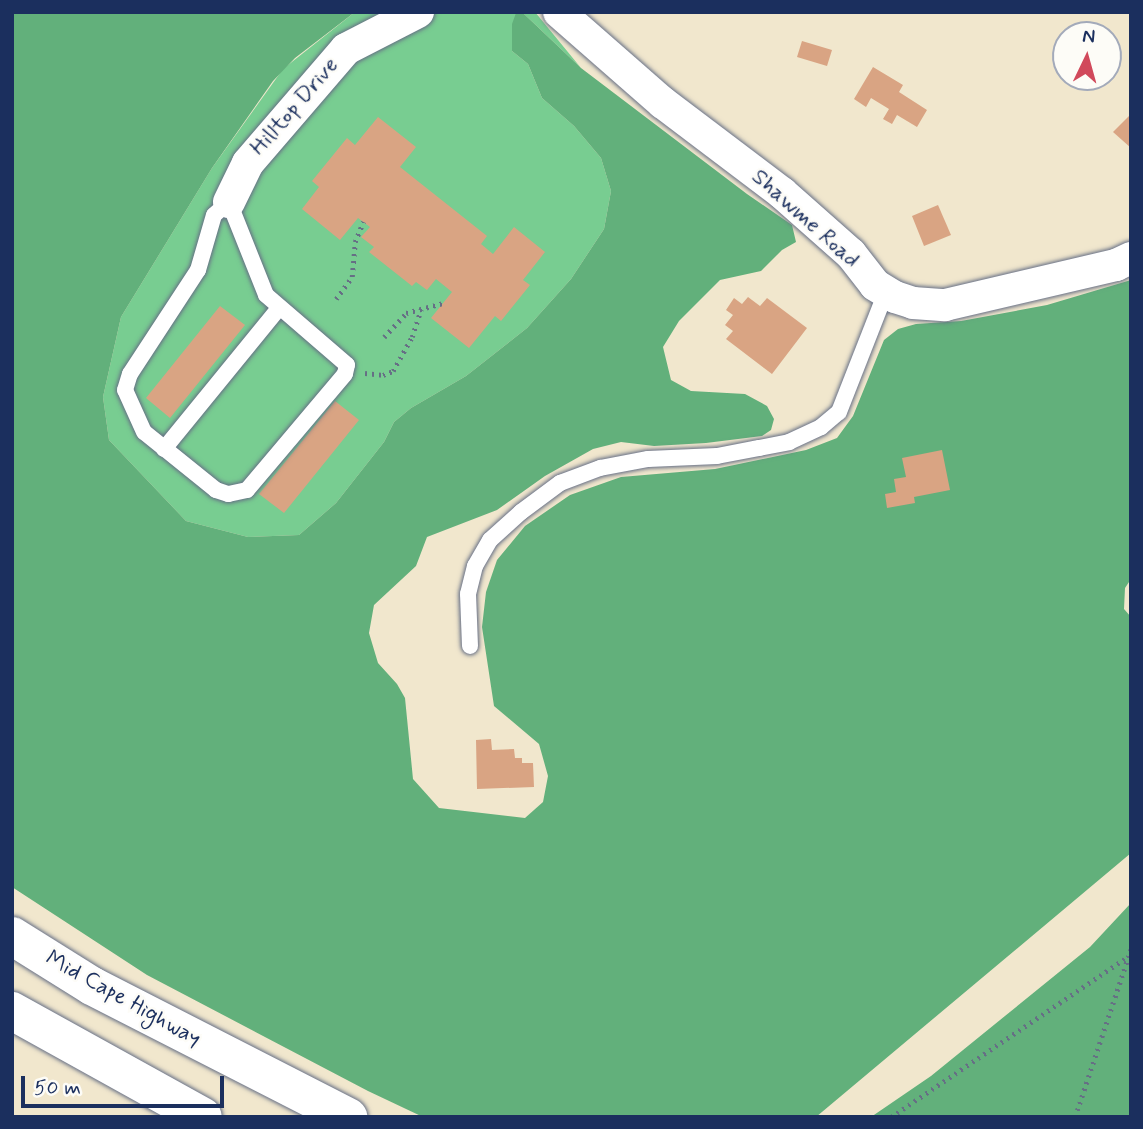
<!DOCTYPE html>
<style>
body{margin:0}
#map{position:relative;width:1143px;height:1129px;overflow:hidden;background:#f1e7cd;font-family:Mynerve,sans-serif}
div>[style]{position:absolute}
.green>*{inset:0;background:#78cd91}
.forest>*{inset:0;background:#62b07b}
.building>*{inset:0;background:#d9a483}
.path>*{height:4.5px;margin-top:-2.25px;transform-origin:0;background:repeating-linear-gradient(90deg,#666f85 0 2px,transparent 0 7px)}
.roads{filter:drop-shadow(0 0 2px #666f85) drop-shadow(0 0 2px #666f85)}
.lane>*{height:16px;margin:-8px;padding:0 8px;transform-origin:8px;border-radius:8px;background:#fff}
.street>*{height:32px;margin:-16px;padding:0 16px;transform-origin:16px;border-radius:16px;background:#fff}
.highway>*{height:38px;margin:-19px;padding:0 19px;transform-origin:19px;border-radius:19px;background:#fff}
span{translate:-50% -50%;white-space:nowrap;text-align:center;line-height:1.15;-webkit-text-stroke:5px #fdfcf7;paint-order:stroke}
.street-label{font-size:23px;color:#1b2f5e}
.frame{position:absolute;inset:0;border:14px solid #1b2f5e;pointer-events:none}
.north{position:absolute;left:1052px;top:21px;width:70px;height:70px;box-sizing:border-box;background:#fdfcf7;border:2px solid #a3aaba;border-radius:50%;rotate:5deg;font-size:19px;font-weight:700;line-height:28px;text-align:center;color:#1b2f5e}
.north::after{content:'';display:block;margin:auto;width:24px;height:32px;background:#d1495b;clip-path:polygon(50% 0,100% 100%,50% 72%,0 100%)}
.scale{position:absolute;left:21px;top:1076px;width:203px;height:32px;box-sizing:border-box;border:4px solid #1b2f5e;border-top:0;padding-left:9px;font-size:21px;line-height:24px;white-space:nowrap;color:#1b2f5e;-webkit-text-stroke:5px #fdfcf7;paint-order:stroke}
</style>
<div id="map">
<div class="green">
<div style="clip-path:polygon(355px 12px,535px 12px,581px 68px,522px 12px,512px 51px,528px 64px,542px 98px,574px 126px,601px 158px,611px 191px,604px 229px,571px 279px,527px 328px,466px 376px,411px 408px,394px 422px,384px 442px,336px 503px,299px 535px,248px 537px,186px 521px,109px 440px,103px 397px,121px 317px,212px 168px,283px 69px)"></div>
</div>
<div class="forest">
<div style="clip-path:polygon(12px 12px,355px 12px,295px 58px,273px 81px,212px 168px,121px 317px,103px 397px,109px 440px,186px 521px,248px 537px,299px 535px,336px 503px,384px 442px,394px 422px,411px 408px,466px 376px,527px 328px,571px 279px,604px 229px,611px 191px,601px 158px,574px 126px,542px 98px,528px 64px,512px 51px,512px 24px,516px 13px,522px 12px,581px 68px,747px 194px,792px 225px,796px 242px,782px 250px,761px 271px,720px 280px,679px 321px,663px 347px,671px 380px,691px 391px,745px 394px,767px 406px,774px 419px,771px 430px,762px 436px,706px 443px,654px 446px,621px 442px,593px 449px,545px 476px,497px 510px,427px 537px,416px 566px,374px 605px,369px 633px,378px 663px,397px 684px,405px 698px,413px 779px,439px 808px,525px 818px,543px 802px,548px 776px,539px 744px,494px 706px,482px 627px,486px 592px,497px 560px,525px 526px,570px 495px,621px 477px,715px 469px,806px 450px,837px 438px,853px 416px,884px 340px,898px 329px,916px 324px,961px 321px,1047px 305px,1131px 280px,1131px 579px,1125px 588px,1124px 609px,1131px 617px,1131px 853px,816px 1117px,423px 1117px,368px 1091px,147px 975px,12px 887px)"></div>
<div style="clip-path:polygon(1131px 903px,1131px 1117px,871px 1117px,931px 1076px,1090px 947px)"></div>
</div>
<div class="building">
<div style="clip-path:polygon(802px 41px,832px 50px,827px 66px,797px 57px)"></div>
<div style="clip-path:polygon(873px 67px,903px 85px,899px 92px,927px 110px,917px 127px,897px 115px,892px 124px,883px 119px,889px 109px,871px 98px,866px 107px,854px 99px)"></div>
<div style="clip-path:polygon(1131px 114px,1131px 148px,1113px 132px)"></div>
<div style="clip-path:polygon(378px 117px,416px 147px,400px 167px,487px 236px,481px 244px,493px 254px,514px 227px,545px 252px,523px 280px,530px 285px,501px 321px,495px 316px,469px 348px,431px 318px,452px 292px,436px 279px,427px 290px,416px 282px,412px 286px,369px 252px,374px 247px,361px 237px,370px 227px,358px 218px,340px 240px,302px 209px,319px 187px,312px 181px,347px 138px,355px 145px)"></div>
<div style="clip-path:polygon(938px 205px,951px 235px,924px 246px,912px 216px)"></div>
<div style="clip-path:polygon(748px 297px,760px 306px,767px 298px,807px 328px,772px 374px,726px 339px,733px 331px,725px 325px,733px 315px,726px 310px,734px 298px,742px 304px)"></div>
<div style="clip-path:polygon(220px 306px,245px 325px,170px 418px,146px 398px)"></div>
<div style="clip-path:polygon(335px 401px,359px 420px,284px 513px,259px 494px)"></div>
<div style="clip-path:polygon(942px 450px,950px 490px,914px 497px,915px 503px,887px 508px,885px 494px,896px 492px,894px 479px,906px 477px,902px 458px)"></div>
<div style="clip-path:polygon(491px 739px,492px 750px,514px 749px,515px 758px,522px 758px,522px 763px,533px 763px,534px 787px,477px 789px,476px 740px)"></div>
</div>
<div class="path">
<div style="left:336px;top:299px;width:27px;rotate:-54deg"></div>
<div style="left:352px;top:277px;width:35px;rotate:-85deg"></div>
<div style="left:355px;top:242px;width:22px;rotate:-68deg"></div>
<div style="left:384px;top:337px;width:33px;rotate:-47deg"></div>
<div style="left:406px;top:313px;width:39px;rotate:-15deg"></div>
<div style="left:365px;top:373px;width:18px;rotate:6deg"></div>
<div style="left:383px;top:375px;width:11px;rotate:-22deg"></div>
<div style="left:393px;top:371px;width:39px;rotate:-61deg"></div>
<div style="left:412px;top:337px;width:29px;rotate:-72deg"></div>
<div style="left:891px;top:1117px;width:284px;rotate:-34.1deg"></div>
<div style="left:1075px;top:1117px;width:177px;rotate:-71.6deg"></div>
</div>
<div class="roads">
<div class="lane">
<div style="left:229px;top:202px;width:100px;rotate:68.3deg"></div>
<div style="left:266px;top:295px;width:107px;rotate:40.8deg"></div>
<div style="left:347px;top:365px;width:9px;rotate:103deg"></div>
<div style="left:345px;top:374px;width:152px;rotate:130.2deg"></div>
<div style="left:247px;top:490px;width:19px;rotate:168deg"></div>
<div style="left:228px;top:494px;width:13px;rotate:-162deg"></div>
<div style="left:216px;top:490px;width:92px;rotate:-141.1deg"></div>
<div style="left:144px;top:432px;width:46px;rotate:-114.3deg"></div>
<div style="left:125px;top:390px;width:17px;rotate:-73deg"></div>
<div style="left:130px;top:374px;width:124px;rotate:-56.8deg"></div>
<div style="left:198px;top:270px;width:57px;rotate:-73.8deg"></div>
<div style="left:214px;top:215px;width:20px;rotate:-41deg"></div>
<div style="left:164px;top:449px;width:182px;rotate:-50.8deg"></div>
<div style="left:470px;top:646px;width:52px;rotate:-92.2deg"></div>
<div style="left:468px;top:594px;width:29px;rotate:-76deg"></div>
<div style="left:475px;top:566px;width:30px;rotate:-60deg"></div>
<div style="left:490px;top:540px;width:42px;rotate:-42.1deg"></div>
<div style="left:521px;top:512px;width:49px;rotate:-36.6deg"></div>
<div style="left:560px;top:483px;width:43px;rotate:-20.6deg"></div>
<div style="left:600px;top:468px;width:49px;rotate:-10.6deg"></div>
<div style="left:648px;top:459px;width:69px;rotate:-2.5deg"></div>
<div style="left:717px;top:456px;width:43px;rotate:-10.8deg"></div>
<div style="left:759px;top:448px;width:31px;rotate:-11deg"></div>
<div style="left:789px;top:442px;width:35px;rotate:-25deg"></div>
<div style="left:821px;top:427px;width:23px;rotate:-40deg"></div>
<div style="left:839px;top:412px;width:129px;rotate:-68.6deg"></div>
</div>
<div class="street">
<div style="left:559px;top:12px;width:138px;rotate:41.2deg"></div>
<div style="left:663px;top:103px;width:149px;rotate:37.1deg"></div>
<div style="left:782px;top:193px;width:92px;rotate:41.5deg"></div>
<div style="left:851px;top:254px;width:39px;rotate:52deg"></div>
<div style="left:875px;top:285px;width:23px;rotate:31deg"></div>
<div style="left:895px;top:297px;width:19px;rotate:18deg"></div>
<div style="left:913px;top:303px;width:32px;rotate:4deg"></div>
<div style="left:945px;top:305px;width:176px;rotate:-13.2deg"></div>
<div style="left:1116px;top:265px;width:17px;rotate:-25deg"></div>
<div style="left:229px;top:202px;width:43px;rotate:-64deg"></div>
<div style="left:248px;top:163px;width:150px;rotate:-49.3deg"></div>
<div style="left:346px;top:49px;width:81px;rotate:-27.2deg"></div>
</div>
<div class="highway">
<div style="left:12px;top:936px;width:94px;rotate:32deg"></div>
<div style="left:92px;top:986px;width:288px;rotate:27.1deg"></div>
<div style="left:12px;top:1011px;width:218px;rotate:29deg"></div>
</div>
</div>
<div class="street-label">
<span style="left:295px;top:107px;rotate:-49deg">Hilltop Drive</span>
<span style="left:805px;top:219px;rotate:42deg">Shawme Road</span>
<span style="left:123px;top:999px;rotate:29deg">Mid Cape Highway</span>
</div>
<div class="frame"></div>
<div class="north">N</div>
<div class="scale">50 m</div>
</div>
